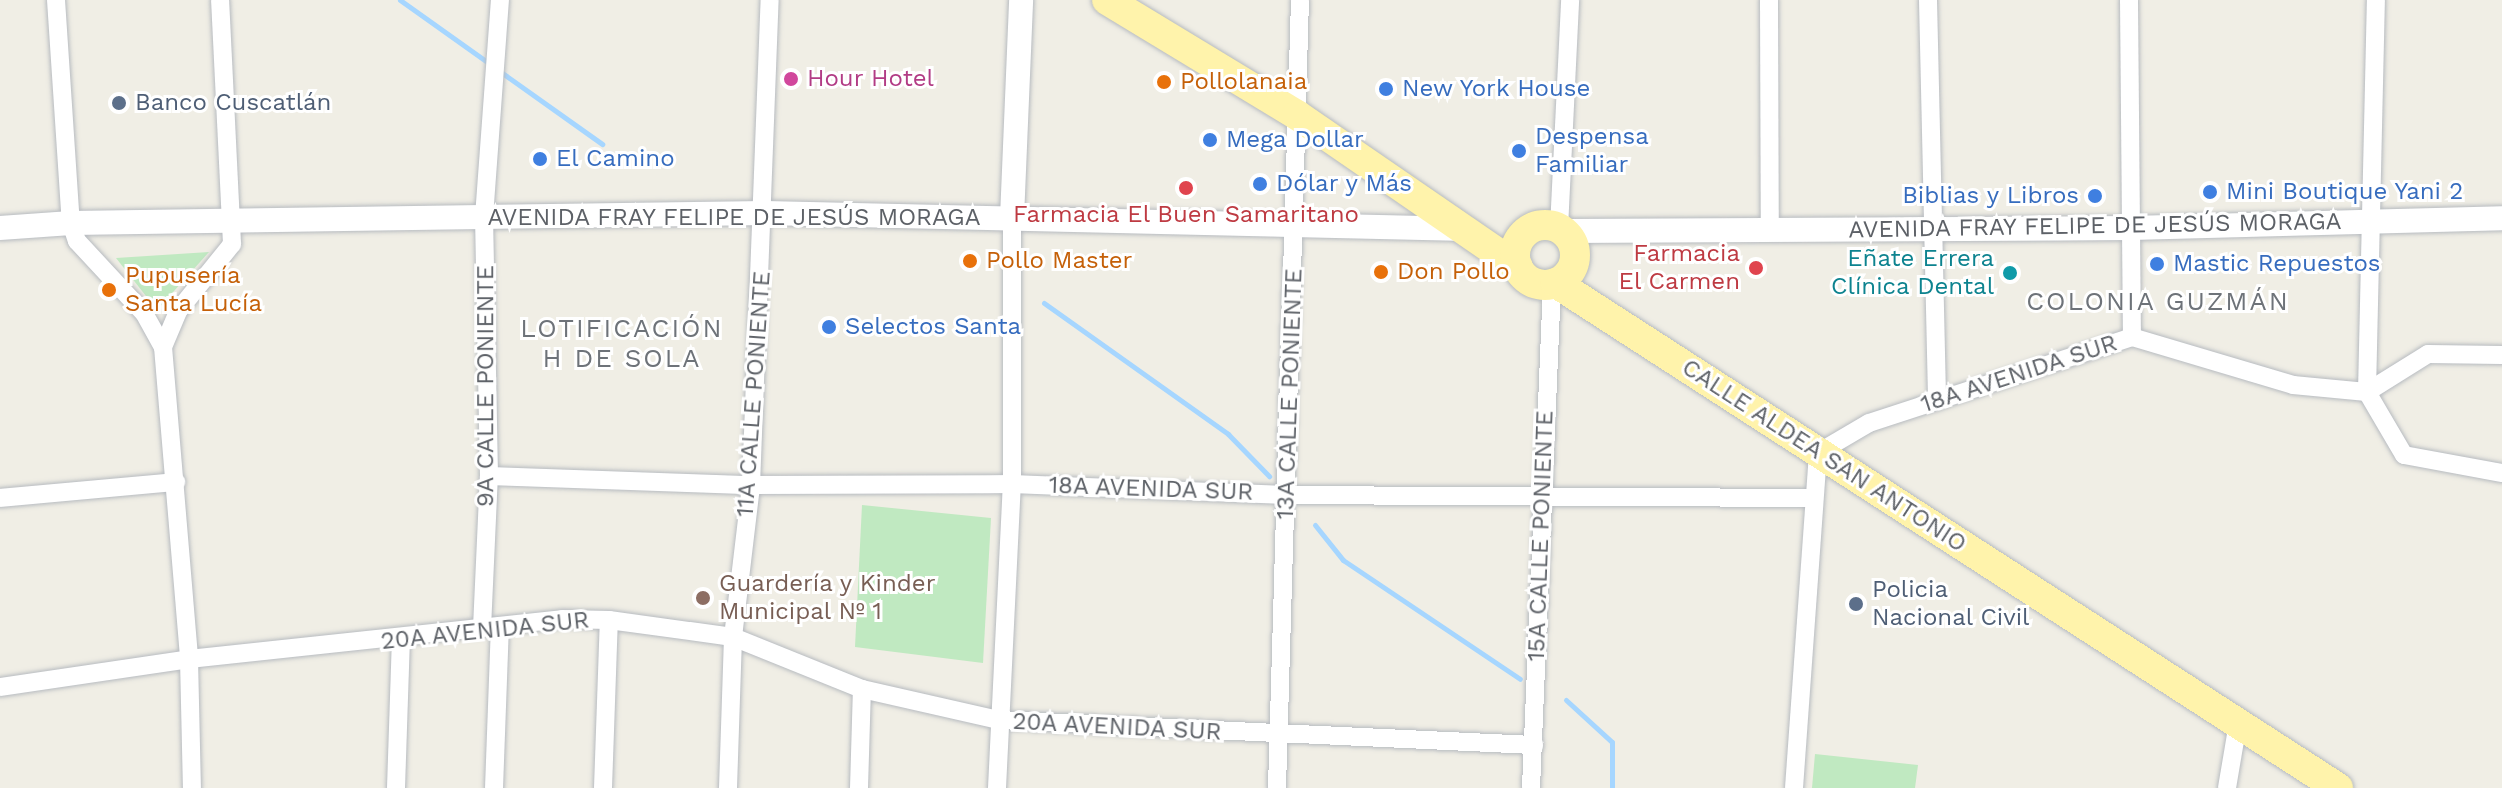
<!DOCTYPE html>
<meta charset="utf-8">
<style>
body{margin:0}
#map{position:relative;width:2502px;height:788px;overflow:hidden;background:#f0eee5;font-family:"Work Sans",sans-serif}
div>[style]{position:absolute}
.green>*{inset:0;background:#c0e9c1}
.stream>*{height:5px;margin:-2.5px;padding:0 2.5px;transform-origin:2.5px;border-radius:2.5px;background:#a6d6ff}
.roads{filter:drop-shadow(0 0 2px #b7bbc0) drop-shadow(0 0 2px #b7bbc0)}
.minor>*{height:18px;margin:-9px;padding:0 9px;transform-origin:9px;border-radius:9px;background:#fff}
.tertiary>*{height:24px;margin:-12px;padding:0 12px;transform-origin:12px;border-radius:12px;background:#fff}
.primary>*{height:30px;margin:-15px;padding:0 15px;transform-origin:15px;border-radius:15px;background:#fff3ab}
.primary>.ring{margin:-15px;padding:0;box-sizing:content-box;background:none;border:30px solid #fff3ab;border-radius:50%}
.dots>*{width:22px;height:22px;translate:-50% -50%;box-sizing:border-box;border:4px solid #fff;border-radius:50%}
span{translate:-50% -50%;white-space:nowrap;text-align:center;line-height:1.15;-webkit-text-stroke:6px #fff;paint-order:stroke}
.hotel-label{font-size:24px;color:#b23c85}
.left{translate:0 -50%;text-align:left}
.food-label{font-size:24px;color:#c56008}
.shop-label{font-size:24px;color:#366cbe}
.right{translate:-100% -50%;text-align:right}
.service-label{font-size:24px;color:#4e5e75}
.health-label{font-size:24px;color:#be3a42}
.street-label{font-size:24px;color:#5d6167}
.culture-label{font-size:24px;color:#0d838f}
.education-label{font-size:24px;color:#785e54}
.neighbourhood-label{font-size:26px;color:#6e7379;letter-spacing:2px}
</style>
<div id="map">
<div class="green">
<div style="clip-path:polygon(209px 252px,157px 310px,116px 258px)"></div>
<div style="clip-path:polygon(862px 505px,991px 518px,983px 663px,855px 647px)"></div>
<div style="clip-path:polygon(1815px 754px,1918px 765px,1915px 788px,1812px 788px)"></div>
</div>
<div class="stream">
<div style="left:400px;top:0;width:110px;rotate:35.4deg"></div>
<div style="left:498px;top:70px;width:128px;rotate:35.4deg"></div>
<div style="left:1044px;top:303px;width:226px;rotate:35.4deg"></div>
<div style="left:1228px;top:434px;width:59px;rotate:45.7deg"></div>
<div style="left:1315px;top:525px;width:45px;rotate:51.3deg"></div>
<div style="left:1343px;top:560px;width:213px;rotate:33.9deg"></div>
<div style="left:1566px;top:700px;width:62px;rotate:42.4deg"></div>
<div style="left:1612px;top:742px;width:46px;rotate:90deg"></div>
</div>
<div class="roads">
<div class="minor">
<div style="left:56px;top:0;width:224px;rotate:86.2deg"></div>
<div style="left:71px;top:223px;width:19px;rotate:72deg"></div>
<div style="left:77px;top:241px;width:98px;rotate:47.1deg"></div>
<div style="left:144px;top:313px;width:39px;rotate:61deg"></div>
<div style="left:163px;top:347px;width:313px;rotate:85.2deg"></div>
<div style="left:189px;top:659px;width:129px;rotate:88.7deg"></div>
<div style="left:1769px;top:0;width:231px;rotate:89.8deg"></div>
<div style="left:1928px;top:0;width:401px;rotate:88.7deg"></div>
<div style="left:2129px;top:0;width:337px;rotate:89.5deg"></div>
<div style="left:1559px;top:228px;width:228px;rotate:-87.2deg"></div>
<div style="left:163px;top:347px;width:39px;rotate:-67deg"></div>
<div style="left:178px;top:311px;width:86px;rotate:-51.1deg"></div>
<div style="left:232px;top:244px;width:244px;rotate:-92.8deg"></div>
<div style="left:2367px;top:392px;width:392px;rotate:-88.7deg"></div>
<div style="left:2367px;top:392px;width:73px;rotate:59.6deg"></div>
<div style="left:2404px;top:455px;width:100px;rotate:10.4deg"></div>
<div style="left:2367px;top:392px;width:72px;rotate:-31.9deg"></div>
<div style="left:2428px;top:354px;width:74px;rotate:0.8deg"></div>
<div style="left:489px;top:476px;width:262px;rotate:2deg"></div>
<div style="left:751px;top:485px;width:261px;rotate:-0.2deg"></div>
<div style="left:1012px;top:484px;width:274px;rotate:2.3deg"></div>
<div style="left:1286px;top:495px;width:527px;rotate:0.33deg"></div>
<div style="left:0;top:498px;width:177px;rotate:-5.2deg"></div>
<div style="left:482px;top:628px;width:152px;rotate:-87.4deg"></div>
<div style="left:489px;top:476px;width:259px;rotate:-91.1deg"></div>
<div style="left:484px;top:217px;width:218px;rotate:-85.8deg"></div>
<div style="left:0;top:687px;width:191px;rotate:-8.4deg"></div>
<div style="left:189px;top:659px;width:375px;rotate:-6.1deg"></div>
<div style="left:562px;top:619px;width:47px;rotate:1.2deg"></div>
<div style="left:609px;top:620px;width:125px;rotate:7.8deg"></div>
<div style="left:733px;top:637px;width:139px;rotate:22deg"></div>
<div style="left:862px;top:689px;width:140px;rotate:12.8deg"></div>
<div style="left:999px;top:720px;width:536px;rotate:2.68deg"></div>
<div style="left:396px;top:788px;width:148px;rotate:-88.1deg"></div>
<div style="left:494px;top:788px;width:162px;rotate:-87.9deg"></div>
<div style="left:603px;top:788px;width:168px;rotate:-88deg"></div>
<div style="left:728px;top:788px;width:151px;rotate:-88.1deg"></div>
<div style="left:733px;top:637px;width:153px;rotate:-83.2deg"></div>
<div style="left:751px;top:485px;width:485px;rotate:-87.8deg"></div>
<div style="left:859px;top:788px;width:99px;rotate:-88.3deg"></div>
<div style="left:997px;top:788px;width:304px;rotate:-87.2deg"></div>
<div style="left:1012px;top:484px;width:266px;rotate:-90deg"></div>
<div style="left:1277px;top:788px;width:788px;rotate:-88.33deg"></div>
<div style="left:1531px;top:788px;width:504px;rotate:-87.61deg"></div>
<div style="left:1794px;top:788px;width:336px;rotate:-85.9deg"></div>
<div style="left:1818px;top:453px;width:59px;rotate:-30.5deg"></div>
<div style="left:1869px;top:423px;width:277px;rotate:-18.1deg"></div>
<div style="left:2132px;top:337px;width:168px;rotate:16.6deg"></div>
<div style="left:2293px;top:385px;width:74px;rotate:5.4deg"></div>
<div style="left:2227px;top:788px;width:66px;rotate:-80.4deg"></div>
</div>
<div class="tertiary">
<div style="left:1012px;top:218px;width:218px;rotate:-87.6deg"></div>
<div style="left:0;top:228px;width:71px;rotate:-4deg"></div>
<div style="left:71px;top:223px;width:694px;rotate:-0.83deg"></div>
<div style="left:765px;top:213px;width:702px;rotate:1.31deg"></div>
<div style="left:1565px;top:231px;width:566px;rotate:-0.3deg"></div>
<div style="left:2131px;top:228px;width:371px;rotate:-1.5deg"></div>
</div>
<div class="primary">
<div style="left:1107px;top:0;width:222px;rotate:31.2deg"></div>
<div style="left:1297px;top:115px;width:268px;rotate:34.5deg"></div>
<div class="ring" style="left:1515px;top:225px;width:30px;height:30px"></div>
<div style="left:1556px;top:283px;width:931px;rotate:32.85deg"></div>
</div>
</div>
<div class="dots">
<div style="left:791px;top:79px;background:#d1479c"></div>
<div style="left:1164px;top:82px;background:#e8710a"></div>
<div style="left:1386px;top:89px;background:#3f7fe0"></div>
<div style="left:119px;top:103px;background:#5c6f8a"></div>
<div style="left:1210px;top:140px;background:#3f7fe0"></div>
<div style="left:1519px;top:151px;background:#3f7fe0"></div>
<div style="left:540px;top:159px;background:#3f7fe0"></div>
<div style="left:1260px;top:184px;background:#3f7fe0"></div>
<div style="left:1186px;top:188px;background:#e0444e"></div>
<div style="left:2210px;top:192px;background:#3f7fe0"></div>
<div style="left:2095px;top:196px;background:#3f7fe0"></div>
<div style="left:970px;top:261px;background:#e8710a"></div>
<div style="left:2157px;top:264px;background:#3f7fe0"></div>
<div style="left:1756px;top:268px;background:#e0444e"></div>
<div style="left:1381px;top:272px;background:#e8710a"></div>
<div style="left:2010px;top:273px;background:#0f9aa8"></div>
<div style="left:109px;top:290px;background:#e8710a"></div>
<div style="left:829px;top:327px;background:#3f7fe0"></div>
<div style="left:703px;top:598px;background:#8d6e63"></div>
<div style="left:1856px;top:604px;background:#5c6f8a"></div>
</div>
<div class="hotel-label">
<span class="left" style="left:807px;top:79px">Hour Hotel</span>
</div>
<div class="food-label">
<span class="left" style="left:1180px;top:82px">Pollolanaia</span>
<span class="left" style="left:986px;top:261px">Pollo Master</span>
<span class="left" style="left:1397px;top:272px">Don Pollo</span>
<span class="left" style="left:125px;top:290px">Pupusería<br>Santa Lucía</span>
</div>
<div class="shop-label">
<span class="left" style="left:1402px;top:89px">New York House</span>
<span class="left" style="left:1535px;top:151px">Despensa<br>Familiar</span>
<span class="left" style="left:1226px;top:140px">Mega Dollar</span>
<span class="left" style="left:556px;top:159px">El Camino</span>
<span class="left" style="left:1276px;top:184px">Dólar y Más</span>
<span class="left" style="left:2226px;top:192px">Mini Boutique Yani 2</span>
<span class="right" style="left:2079px;top:196px">Biblias y Libros</span>
<span class="left" style="left:2173px;top:264px">Mastic Repuestos</span>
<span class="left" style="left:845px;top:327px">Selectos Santa</span>
</div>
<div class="service-label">
<span class="left" style="left:135px;top:103px">Banco Cuscatlán</span>
<span class="left" style="left:1872px;top:604px">Policia<br>Nacional Civil</span>
</div>
<div class="health-label">
<span style="left:1186px;top:215px">Farmacia El Buen Samaritano</span>
<span class="right" style="left:1740px;top:268px">Farmacia<br>El Carmen</span>
</div>
<div class="street-label">
<span style="left:734px;top:218px">AVENIDA FRAY FELIPE DE JESÚS MORAGA</span>
<span style="left:2095px;top:226px;rotate:-1deg">AVENIDA FRAY FELIPE DE JESÚS MORAGA</span>
<span style="left:2019px;top:374px;rotate:-18deg">18A AVENIDA SUR</span>
<span style="left:486px;top:386px;rotate:-90deg">9A CALLE PONIENTE</span>
<span style="left:754px;top:394px;rotate:-86deg">11A CALLE PONIENTE</span>
<span style="left:1290px;top:394px;rotate:-88deg">13A CALLE PONIENTE</span>
<span style="left:1824px;top:456px;rotate:33deg">CALLE ALDEA SAN ANTONIO</span>
<span style="left:1151px;top:489px;rotate:2deg">18A AVENIDA SUR</span>
<span style="left:1541px;top:536px;rotate:-88deg">15A CALLE PONIENTE</span>
<span style="left:485px;top:631px;rotate:-6deg">20A AVENIDA SUR</span>
<span style="left:1117px;top:727px;rotate:3deg">20A AVENIDA SUR</span>
</div>
<div class="culture-label">
<span class="right" style="left:1994px;top:273px">Eñate Errera<br>Clínica Dental</span>
</div>
<div class="education-label">
<span class="left" style="left:719px;top:598px">Guardería y Kinder<br>Municipal Nº 1</span>
</div>
<div class="neighbourhood-label">
<span style="left:2158px;top:302px">COLONIA GUZMÁN</span>
<span style="left:622px;top:344px">LOTIFICACIÓN<br>H DE SOLA</span>
</div>
</div>
